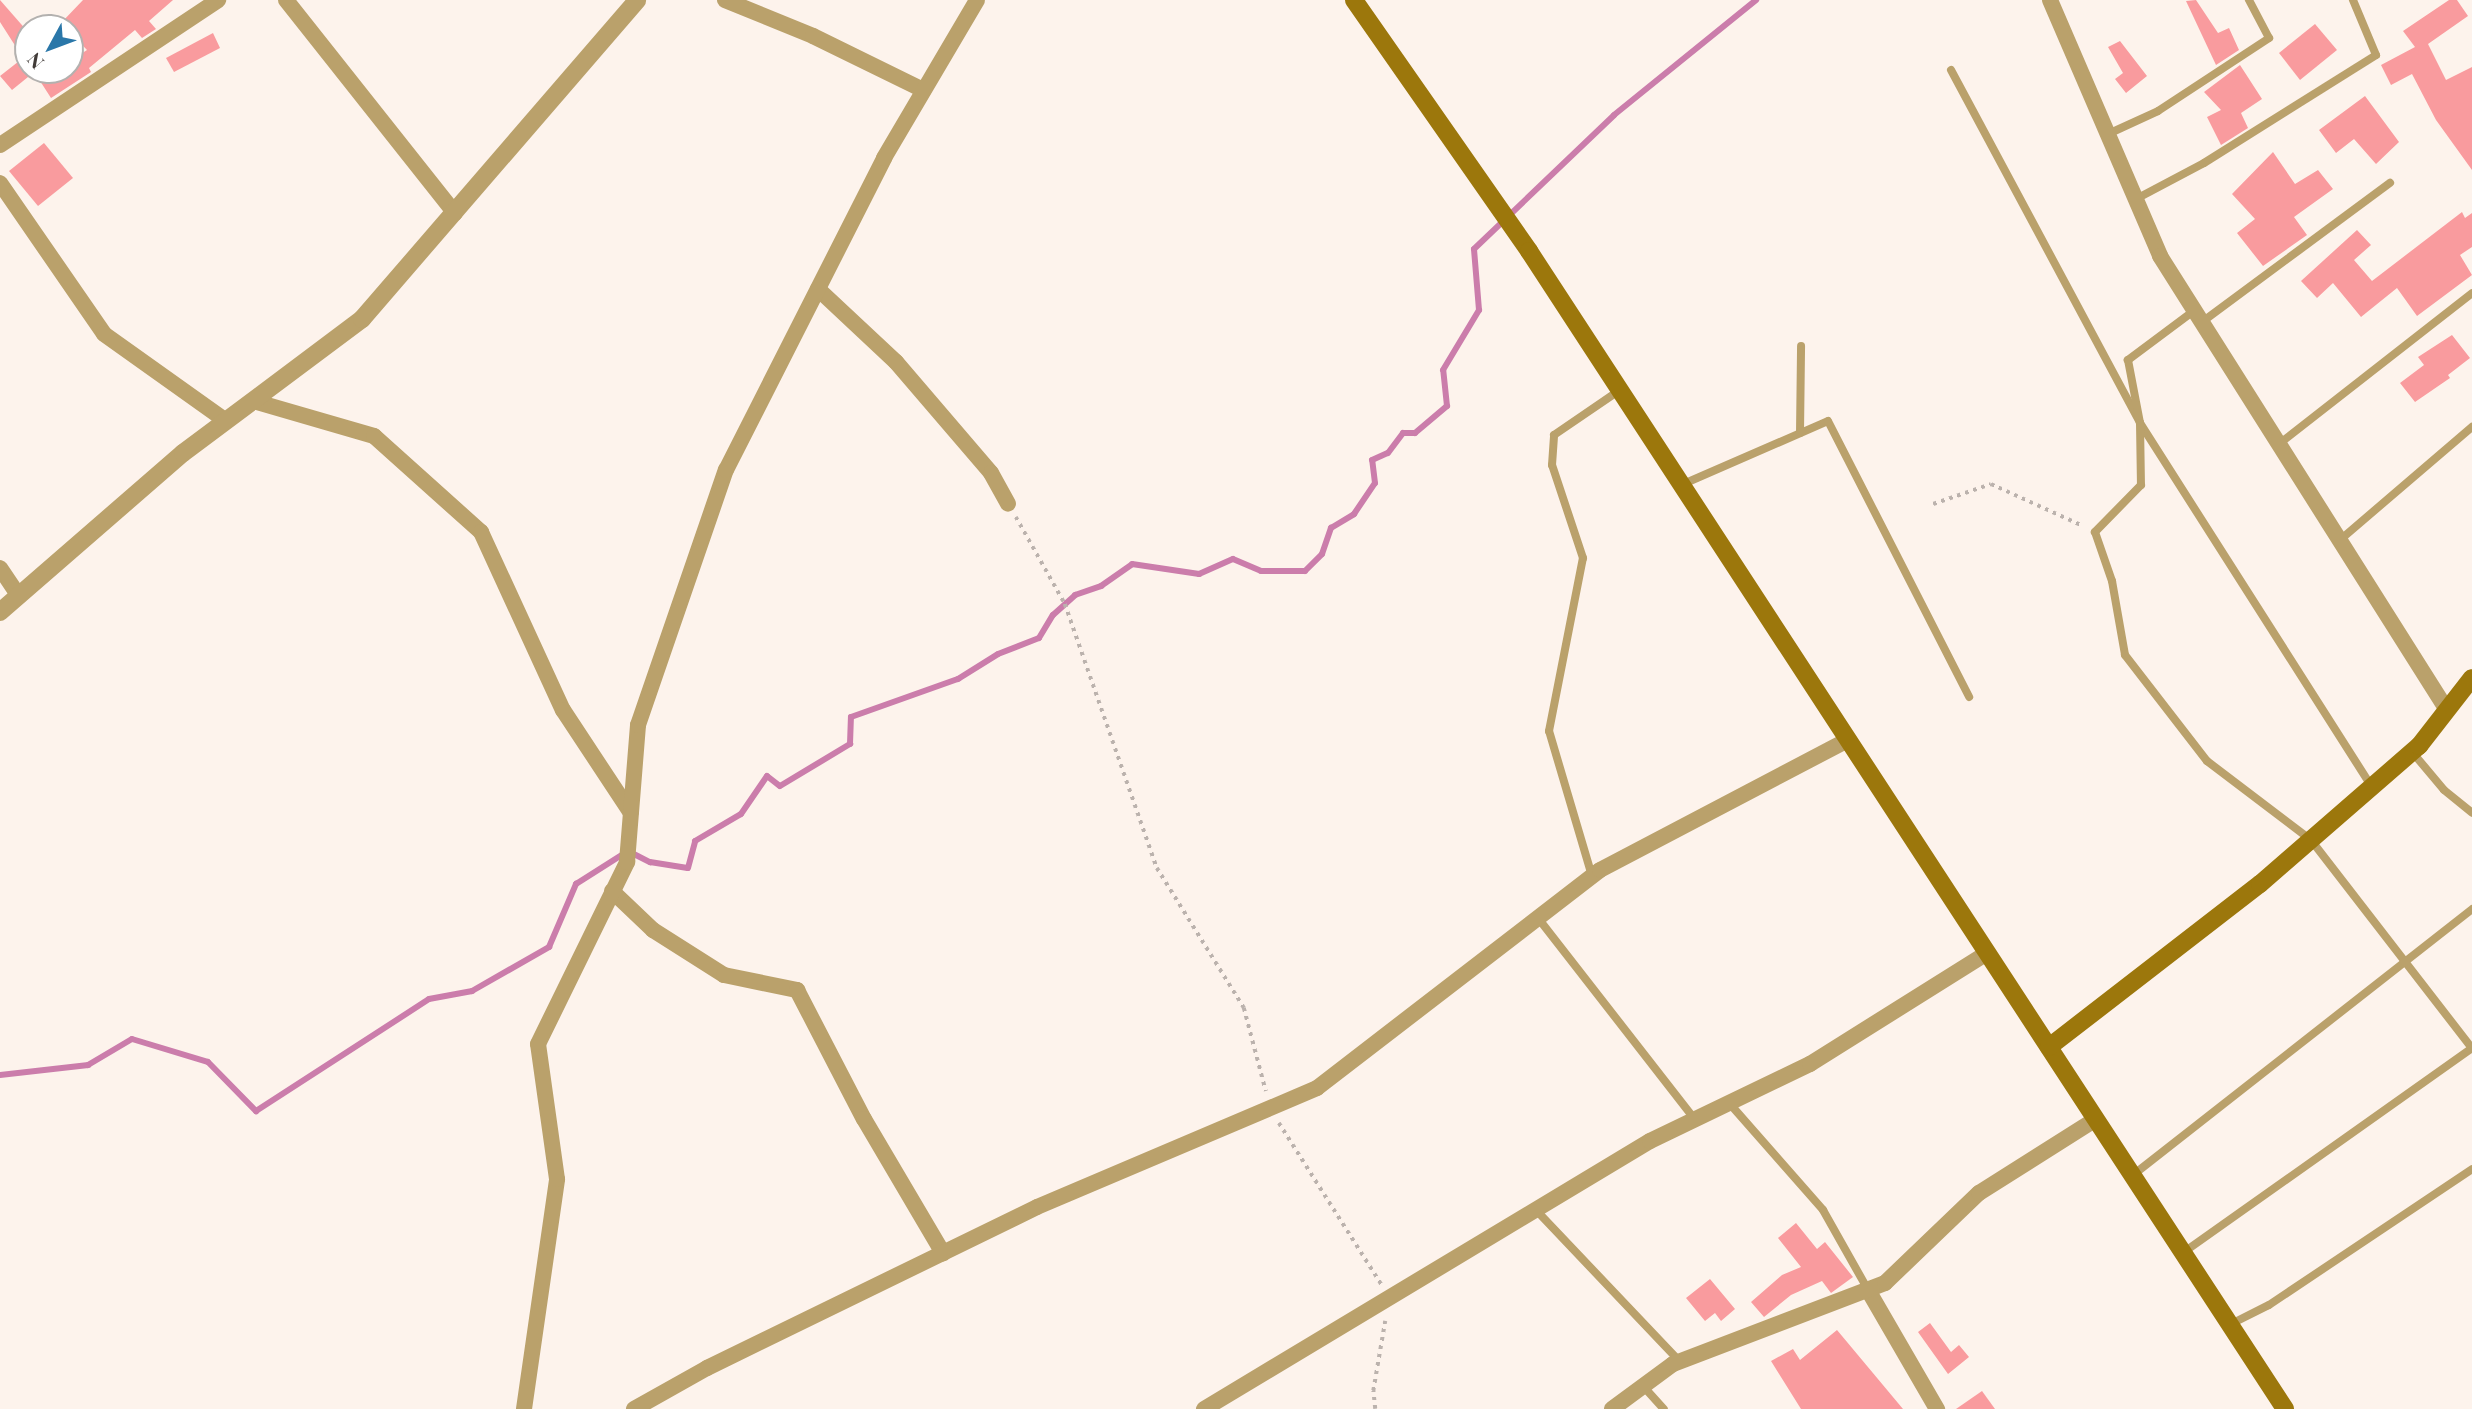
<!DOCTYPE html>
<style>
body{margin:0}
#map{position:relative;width:2472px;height:1409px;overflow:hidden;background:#fdf3ec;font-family:"Playfair Display",serif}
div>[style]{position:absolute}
.stream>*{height:6px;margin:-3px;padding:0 3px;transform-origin:3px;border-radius:3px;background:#cb7dab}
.building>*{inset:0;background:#f99b9e}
.path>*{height:3.5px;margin-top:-1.75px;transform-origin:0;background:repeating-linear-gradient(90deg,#bbb2ad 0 3.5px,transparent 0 8.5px)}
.service>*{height:8px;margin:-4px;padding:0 4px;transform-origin:4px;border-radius:4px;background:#baa16b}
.minor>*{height:16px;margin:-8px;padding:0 8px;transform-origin:8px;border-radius:8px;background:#baa16b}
.tertiary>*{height:18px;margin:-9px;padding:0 9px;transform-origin:9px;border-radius:9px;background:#baa16b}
.secondary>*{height:18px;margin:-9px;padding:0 9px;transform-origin:9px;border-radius:9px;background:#9c770c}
span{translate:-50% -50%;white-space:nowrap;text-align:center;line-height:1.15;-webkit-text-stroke:6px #fff;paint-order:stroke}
.north{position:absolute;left:14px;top:14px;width:70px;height:70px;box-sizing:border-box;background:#fff;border:2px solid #b3b1af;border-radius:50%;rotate:229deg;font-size:19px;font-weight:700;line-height:28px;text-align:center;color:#413b38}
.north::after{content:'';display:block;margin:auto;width:24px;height:32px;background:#2a77a9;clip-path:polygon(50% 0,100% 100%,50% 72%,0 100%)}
</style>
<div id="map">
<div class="stream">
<div style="left:0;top:1075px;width:89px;rotate:-6.5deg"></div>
<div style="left:88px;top:1065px;width:51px;rotate:-30.6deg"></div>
<div style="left:132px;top:1039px;width:79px;rotate:16.8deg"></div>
<div style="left:208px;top:1062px;width:69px;rotate:45.6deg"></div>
<div style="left:256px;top:1111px;width:206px;rotate:-32.9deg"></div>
<div style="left:429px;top:999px;width:44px;rotate:-10.5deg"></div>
<div style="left:472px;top:991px;width:89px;rotate:-29.7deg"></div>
<div style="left:549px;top:947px;width:69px;rotate:-66.8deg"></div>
<div style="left:576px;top:884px;width:62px;rotate:-32.4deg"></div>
<div style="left:628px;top:851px;width:25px;rotate:27deg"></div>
<div style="left:650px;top:862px;width:38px;rotate:9deg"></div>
<div style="left:688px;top:868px;width:28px;rotate:-75deg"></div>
<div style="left:695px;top:841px;width:53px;rotate:-30.4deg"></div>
<div style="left:741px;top:814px;width:46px;rotate:-55.6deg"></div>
<div style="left:767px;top:776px;width:16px;rotate:38deg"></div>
<div style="left:780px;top:786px;width:82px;rotate:-31deg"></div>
<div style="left:850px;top:744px;width:27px;rotate:-88deg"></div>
<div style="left:851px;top:717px;width:114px;rotate:-19.6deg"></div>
<div style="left:958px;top:679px;width:47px;rotate:-32deg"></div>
<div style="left:998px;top:654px;width:44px;rotate:-21.3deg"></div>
<div style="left:1039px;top:638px;width:27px;rotate:-59deg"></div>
<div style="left:1053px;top:615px;width:30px;rotate:-42deg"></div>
<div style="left:1075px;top:595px;width:28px;rotate:-19deg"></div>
<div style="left:1101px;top:586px;width:38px;rotate:-35deg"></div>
<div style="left:1132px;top:564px;width:68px;rotate:8.5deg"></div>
<div style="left:1199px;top:574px;width:37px;rotate:-24deg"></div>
<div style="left:1233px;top:559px;width:30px;rotate:23deg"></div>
<div style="left:1261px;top:571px;width:44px"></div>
<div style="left:1305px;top:571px;width:24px;rotate:-45deg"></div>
<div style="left:1322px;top:554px;width:28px;rotate:-71deg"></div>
<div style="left:1331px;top:528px;width:27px;rotate:-31deg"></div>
<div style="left:1354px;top:514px;width:37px;rotate:-56deg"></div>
<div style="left:1375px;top:483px;width:23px;rotate:-97deg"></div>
<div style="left:1372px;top:460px;width:17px;rotate:-24deg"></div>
<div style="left:1388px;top:453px;width:25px;rotate:-53deg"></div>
<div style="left:1403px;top:433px;width:12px"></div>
<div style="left:1415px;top:433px;width:42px;rotate:-40.2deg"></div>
<div style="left:1447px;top:406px;width:36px;rotate:-96deg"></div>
<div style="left:1443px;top:370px;width:70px;rotate:-59deg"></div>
<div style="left:1479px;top:310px;width:61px;rotate:-94.7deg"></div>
<div style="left:1474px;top:249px;width:194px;rotate:-43.7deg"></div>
<div style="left:1614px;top:115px;width:183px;rotate:-39deg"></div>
</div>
<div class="building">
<div style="clip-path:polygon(0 0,28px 32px,28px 77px,12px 90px,0 76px,23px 58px,0 22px)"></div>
<div style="clip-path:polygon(83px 0,173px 0,149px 21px,156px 29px,142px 38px,135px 30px,89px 68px,91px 72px,51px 98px,33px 70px,70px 70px,70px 61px,87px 50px,61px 23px)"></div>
<div style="clip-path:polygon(2196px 0,2218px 33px,2229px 28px,2239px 50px,2216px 65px,2186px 1px)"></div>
<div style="clip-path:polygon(2449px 0,2457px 0,2468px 16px,2428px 44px,2446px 80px,2472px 67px,2472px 170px,2436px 120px,2412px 74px,2391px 85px,2381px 65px,2415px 47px,2403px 31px)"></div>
<div style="clip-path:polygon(2315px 24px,2337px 50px,2300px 80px,2279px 53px)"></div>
<div style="clip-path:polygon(213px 33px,220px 48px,174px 72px,166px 58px)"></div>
<div style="clip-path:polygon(2120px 41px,2147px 76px,2126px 93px,2115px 79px,2123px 73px,2108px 47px)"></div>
<div style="clip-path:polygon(2240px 65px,2262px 99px,2241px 113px,2248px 128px,2221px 145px,2207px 117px,2221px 110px,2204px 92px)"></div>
<div style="clip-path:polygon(2365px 96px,2399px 142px,2376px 164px,2354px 139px,2336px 153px,2319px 130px)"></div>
<div style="clip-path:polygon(44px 143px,73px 178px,38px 206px,9px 171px)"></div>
<div style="clip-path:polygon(2273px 152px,2295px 184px,2318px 170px,2333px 189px,2294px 217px,2307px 235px,2263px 266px,2237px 233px,2255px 219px,2232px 194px)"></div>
<div style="clip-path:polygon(2462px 212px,2465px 218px,2472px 213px,2472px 247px,2460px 255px,2472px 275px,2417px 316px,2397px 288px,2361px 317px,2333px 283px,2317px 298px,2301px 281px,2357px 230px,2371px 245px,2354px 260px,2372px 281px)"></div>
<div style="clip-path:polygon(2452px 335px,2470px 358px,2448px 375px,2450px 378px,2415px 402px,2400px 383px,2424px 365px,2418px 357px)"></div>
<div style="clip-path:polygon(1796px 1223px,1817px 1249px,1825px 1242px,1853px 1277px,1831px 1293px,1822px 1281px,1791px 1295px,1764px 1317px,1751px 1302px,1782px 1275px,1801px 1267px,1778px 1238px)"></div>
<div style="clip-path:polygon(1710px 1279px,1735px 1309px,1721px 1321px,1715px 1313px,1705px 1321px,1686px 1298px)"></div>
<div style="clip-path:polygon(1930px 1323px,1951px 1352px,1959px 1345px,1969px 1357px,1948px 1374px,1918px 1332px)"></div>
<div style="clip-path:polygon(1837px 1330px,1903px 1409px,1801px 1409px,1771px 1361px,1793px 1349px,1800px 1360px)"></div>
<div style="clip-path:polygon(1982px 1391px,1995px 1409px,1956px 1409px)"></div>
</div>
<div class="path">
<div style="left:1933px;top:504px;width:61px;rotate:-19deg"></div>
<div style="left:1991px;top:484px;width:101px;rotate:24.5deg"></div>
<div style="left:1016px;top:517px;width:100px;rotate:60.6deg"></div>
<div style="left:1065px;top:604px;width:280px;rotate:70.8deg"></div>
<div style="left:1157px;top:868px;width:165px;rotate:58.1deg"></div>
<div style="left:1244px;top:1008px;width:86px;rotate:75.2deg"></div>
<div style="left:1279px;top:1123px;width:192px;rotate:57.6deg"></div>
<div style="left:1375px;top:1409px;width:18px;rotate:-96deg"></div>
<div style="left:1373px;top:1391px;width:71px;rotate:-80.3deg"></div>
</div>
<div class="service">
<div style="left:1951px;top:70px;width:400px;rotate:61.8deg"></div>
<div style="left:2140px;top:423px;width:432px;rotate:57.5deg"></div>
<div style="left:2108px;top:134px;width:55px;rotate:-24.7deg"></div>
<div style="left:2158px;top:111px;width:133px;rotate:-33.3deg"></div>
<div style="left:2269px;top:38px;width:43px;rotate:-117.8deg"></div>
<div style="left:2136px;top:199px;width:77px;rotate:-27.9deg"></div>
<div style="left:2204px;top:163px;width:203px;rotate:-32.1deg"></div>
<div style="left:2376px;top:55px;width:60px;rotate:-112.7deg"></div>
<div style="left:2195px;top:310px;width:84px;rotate:143.3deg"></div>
<div style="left:2128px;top:360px;width:64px;rotate:79.2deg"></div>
<div style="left:2140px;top:423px;width:62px;rotate:89.1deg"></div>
<div style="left:2141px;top:485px;width:66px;rotate:134.4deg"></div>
<div style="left:2095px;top:532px;width:52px;rotate:70.9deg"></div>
<div style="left:2112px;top:581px;width:75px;rotate:80deg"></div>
<div style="left:2125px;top:655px;width:134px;rotate:52.3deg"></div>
<div style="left:2207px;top:761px;width:131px;rotate:37.2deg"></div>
<div style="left:2311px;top:840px;width:263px;rotate:52.3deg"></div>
<div style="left:2202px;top:322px;width:234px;rotate:-36.5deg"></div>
<div style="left:1800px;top:433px;width:87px;rotate:-89.3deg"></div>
<div style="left:2279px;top:444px;width:245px;rotate:-38deg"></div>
<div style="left:1681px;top:485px;width:160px;rotate:-23.5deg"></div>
<div style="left:1828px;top:421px;width:310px;rotate:62.9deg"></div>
<div style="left:2340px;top:540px;width:174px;rotate:-40.6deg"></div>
<div style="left:2413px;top:753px;width:48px;rotate:50deg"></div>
<div style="left:2444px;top:790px;width:36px;rotate:39deg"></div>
<div style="left:1592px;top:876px;width:151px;rotate:-106.5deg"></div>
<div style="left:1549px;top:731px;width:176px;rotate:-78.9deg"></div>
<div style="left:1583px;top:558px;width:98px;rotate:-108.4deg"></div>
<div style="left:1552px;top:465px;width:30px;rotate:-86deg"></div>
<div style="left:1554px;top:435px;width:80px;rotate:-34.3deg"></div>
<div style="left:1538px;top:918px;width:256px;rotate:52.1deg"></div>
<div style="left:1730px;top:1104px;width:141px;rotate:48.7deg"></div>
<div style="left:1823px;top:1210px;width:92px;rotate:60.6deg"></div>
<div style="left:2133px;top:1175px;width:431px;rotate:-38.1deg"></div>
<div style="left:1535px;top:1209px;width:211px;rotate:46.5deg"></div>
<div style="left:2184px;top:1252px;width:353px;rotate:-35.3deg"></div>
<div style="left:2231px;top:1324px;width:42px;rotate:-26.6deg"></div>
<div style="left:2269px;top:1305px;width:244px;rotate:-33.8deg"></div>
<div style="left:1643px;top:1386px;width:31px;rotate:48deg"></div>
</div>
<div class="minor">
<div style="left:286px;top:0;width:272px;rotate:51.6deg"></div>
<div style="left:725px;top:0;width:95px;rotate:22.2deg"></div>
<div style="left:813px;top:36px;width:123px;rotate:26.1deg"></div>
<div style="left:2050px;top:0;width:279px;rotate:66.7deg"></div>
<div style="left:2160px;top:256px;width:537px;rotate:57.7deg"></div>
<div style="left:0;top:145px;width:262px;rotate:-33.6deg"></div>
<div style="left:0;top:183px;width:183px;rotate:55.4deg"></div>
<div style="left:104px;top:334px;width:150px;rotate:35.5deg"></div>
<div style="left:818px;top:289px;width:107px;rotate:43.1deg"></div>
<div style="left:896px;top:362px;width:146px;rotate:49.4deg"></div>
<div style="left:991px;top:473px;width:35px;rotate:61deg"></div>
<div style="left:253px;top:401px;width:126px;rotate:16.1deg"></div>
<div style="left:374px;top:436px;width:144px;rotate:41.9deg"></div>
<div style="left:481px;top:532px;width:196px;rotate:65.3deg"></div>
<div style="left:563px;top:710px;width:123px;rotate:56.6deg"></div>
<div style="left:0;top:568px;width:34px;rotate:56deg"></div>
<div style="left:612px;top:891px;width:57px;rotate:43.6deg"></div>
<div style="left:653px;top:930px;width:84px;rotate:32.4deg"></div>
<div style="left:724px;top:975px;width:75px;rotate:11.6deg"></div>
<div style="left:797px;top:990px;width:145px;rotate:62.6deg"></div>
<div style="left:864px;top:1119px;width:156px;rotate:59.5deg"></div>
<div style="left:1868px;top:1290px;width:138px;rotate:59.9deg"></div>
<div style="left:524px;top:1409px;width:232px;rotate:-81.8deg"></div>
<div style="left:557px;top:1179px;width:136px;rotate:-98deg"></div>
<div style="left:538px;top:1044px;width:203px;rotate:-63.9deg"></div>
<div style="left:627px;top:862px;width:137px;rotate:-85.4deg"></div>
<div style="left:638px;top:725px;width:270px;rotate:-71deg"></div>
<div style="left:726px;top:470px;width:350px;rotate:-63.1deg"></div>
<div style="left:884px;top:158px;width:183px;rotate:-59.5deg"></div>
<div style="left:634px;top:1409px;width:84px;rotate:-29.3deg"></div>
<div style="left:707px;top:1368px;width:367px;rotate:-26deg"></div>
<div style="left:1037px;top:1207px;width:304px;rotate:-23deg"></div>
<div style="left:1317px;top:1088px;width:357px;rotate:-37.6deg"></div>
<div style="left:1600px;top:870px;width:280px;rotate:-27.7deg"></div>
<div style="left:1204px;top:1409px;width:520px;rotate:-31deg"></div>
<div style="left:1650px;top:1141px;width:178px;rotate:-25.7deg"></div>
<div style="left:1810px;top:1064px;width:209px;rotate:-32.1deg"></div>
<div style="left:1612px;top:1409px;width:76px;rotate:-36.4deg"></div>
<div style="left:1673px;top:1364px;width:227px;rotate:-20.9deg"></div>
<div style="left:1885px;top:1283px;width:130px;rotate:-43.8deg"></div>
<div style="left:1979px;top:1193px;width:138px;rotate:-32.3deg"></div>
</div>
<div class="tertiary">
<div style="left:0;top:612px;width:242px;rotate:-41deg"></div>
<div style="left:183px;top:453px;width:224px;rotate:-36.8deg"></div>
<div style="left:362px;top:319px;width:421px;rotate:-49.2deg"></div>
</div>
<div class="secondary">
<div style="left:1354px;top:0;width:306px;rotate:55.1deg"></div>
<div style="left:1529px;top:251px;width:1383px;rotate:56.86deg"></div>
<div style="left:2049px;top:1047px;width:267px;rotate:-37.7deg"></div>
<div style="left:2260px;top:884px;width:211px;rotate:-41deg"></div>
<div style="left:2419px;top:746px;width:86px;rotate:-52.1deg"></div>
</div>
<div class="north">N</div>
</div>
